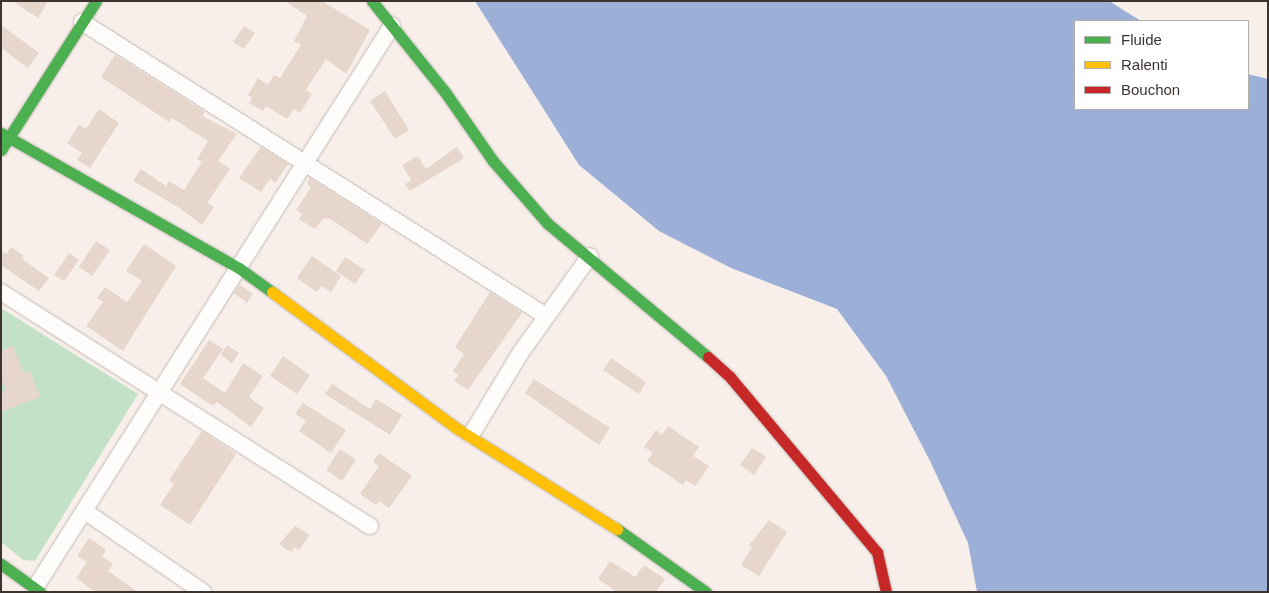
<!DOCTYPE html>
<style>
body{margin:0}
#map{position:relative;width:1269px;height:593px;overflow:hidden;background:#f8efeb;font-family:Helvetica,sans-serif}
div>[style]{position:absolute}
.green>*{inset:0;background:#c2e1c6}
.water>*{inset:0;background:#9cb0d7}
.building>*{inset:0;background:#e6d6cb}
.roads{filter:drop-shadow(0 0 1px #c1b9b4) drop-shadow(0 0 1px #c1b9b4)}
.street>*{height:16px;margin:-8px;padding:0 8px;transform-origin:8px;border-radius:8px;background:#fefdfc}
.fast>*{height:11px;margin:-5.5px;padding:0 5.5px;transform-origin:5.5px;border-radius:5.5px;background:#4caf50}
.slow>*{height:11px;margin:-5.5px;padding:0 5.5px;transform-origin:5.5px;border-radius:5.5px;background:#ffc107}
.jam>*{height:11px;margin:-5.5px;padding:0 5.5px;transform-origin:5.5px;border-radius:5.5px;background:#c62828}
span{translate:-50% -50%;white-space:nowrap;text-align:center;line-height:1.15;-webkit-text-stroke:4px #fff;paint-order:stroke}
.frame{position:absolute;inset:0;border:2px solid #3e342f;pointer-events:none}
.legend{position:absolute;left:1074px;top:20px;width:175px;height:90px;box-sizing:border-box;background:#fff;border:1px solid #b2aeac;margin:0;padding:6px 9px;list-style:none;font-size:15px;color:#3e342f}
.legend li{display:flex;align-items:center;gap:10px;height:25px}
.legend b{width:25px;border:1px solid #b2aeac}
</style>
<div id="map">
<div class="green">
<div style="clip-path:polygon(1px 308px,138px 394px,35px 561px,23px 560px,1px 542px)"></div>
</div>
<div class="water">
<div style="clip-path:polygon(475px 1px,1109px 1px,1141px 21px,1075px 21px,1075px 109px,1248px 109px,1248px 74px,1268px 79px,1268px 592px,977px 592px,968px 543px,931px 463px,886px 376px,837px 309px,731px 268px,659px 231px,579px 165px)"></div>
</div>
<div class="building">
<div style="clip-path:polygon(12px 1px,48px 1px,38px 18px)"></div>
<div style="clip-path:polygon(285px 1px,322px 1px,370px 30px,346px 74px,326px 59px,306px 90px,312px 94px,300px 113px,294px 109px,287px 119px,266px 106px,263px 111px,249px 103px,252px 98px,248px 95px,258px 78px,268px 85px,274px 75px,280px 78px,301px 45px,294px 41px,307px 16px)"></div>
<div style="clip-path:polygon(1px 25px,39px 53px,28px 68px,1px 48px)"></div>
<div style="clip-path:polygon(244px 26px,255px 33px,244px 49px,233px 42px)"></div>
<div style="clip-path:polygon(115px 55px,205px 112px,202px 116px,237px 134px,218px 161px,230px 169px,207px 203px,214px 207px,202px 225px,180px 208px,133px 181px,141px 169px,166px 186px,169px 181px,184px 190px,202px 162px,197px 159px,208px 141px,172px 118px,169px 122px,101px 77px)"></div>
<div style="clip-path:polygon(385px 91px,409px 130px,395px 139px,370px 101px)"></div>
<div style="clip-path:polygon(99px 109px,119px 123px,90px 168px,77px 160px,82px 153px,67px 143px,79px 125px,86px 129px)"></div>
<div style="clip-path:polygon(261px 147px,288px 164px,275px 183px,270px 179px,261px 192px,239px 178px)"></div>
<div style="clip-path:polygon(457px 147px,464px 158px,410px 191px,405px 184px,411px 180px,402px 165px,418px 156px,426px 169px)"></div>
<div style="clip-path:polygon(310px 178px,382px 224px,367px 244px,332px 220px,324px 218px,315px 229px,299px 219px,302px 214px,296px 210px,311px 187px,307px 184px)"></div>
<div style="clip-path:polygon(96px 241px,110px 250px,92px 276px,79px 267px)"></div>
<div style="clip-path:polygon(144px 244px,176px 266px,123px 351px,86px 326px,103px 302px,97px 298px,105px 287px,127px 302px,142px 281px,126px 271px)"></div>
<div style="clip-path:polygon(11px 247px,24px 256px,22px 259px,49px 278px,39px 291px,1px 265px,1px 251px,6px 254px)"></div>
<div style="clip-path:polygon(69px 253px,79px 260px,64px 281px,54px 275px)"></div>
<div style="clip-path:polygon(312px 256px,341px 276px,331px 292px,321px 286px,317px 292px,297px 278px)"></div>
<div style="clip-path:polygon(345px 257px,365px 270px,355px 284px,336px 271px)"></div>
<div style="clip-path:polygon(240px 285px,253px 294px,247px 303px,234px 293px)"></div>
<div style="clip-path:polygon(490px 292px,522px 313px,468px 390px,454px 381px,458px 375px,453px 371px,464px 354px,455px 347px)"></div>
<div style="clip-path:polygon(209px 340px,223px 349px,203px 378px,225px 393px,243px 363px,263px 376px,249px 397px,264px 408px,251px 427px,217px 402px,213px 406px,180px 384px)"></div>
<div style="clip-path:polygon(227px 345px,239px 353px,232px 363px,221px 355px)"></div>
<div style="clip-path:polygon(13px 346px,24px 374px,30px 371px,40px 397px,1px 412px,1px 391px,6px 389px,1px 379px,1px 350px)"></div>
<div style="clip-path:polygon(283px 356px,310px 375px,297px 394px,270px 376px)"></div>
<div style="clip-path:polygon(611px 358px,646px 382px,639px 394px,603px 370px)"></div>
<div style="clip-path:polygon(534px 379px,610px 428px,599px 445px,525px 393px)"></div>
<div style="clip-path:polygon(332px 384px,370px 409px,376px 399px,402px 415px,390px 435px,325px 394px)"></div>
<div style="clip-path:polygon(303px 403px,346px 430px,331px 453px,299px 431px,306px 421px,295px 414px)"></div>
<div style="clip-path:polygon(668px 426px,699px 447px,693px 456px,709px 466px,695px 486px,686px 480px,683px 485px,647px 461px,653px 453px,644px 447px,656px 430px,662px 435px)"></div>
<div style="clip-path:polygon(202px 431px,236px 454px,190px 525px,160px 505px,174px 484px,169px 480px)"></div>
<div style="clip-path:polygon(752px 448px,766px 457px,754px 475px,740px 465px)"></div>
<div style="clip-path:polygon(340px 449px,356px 460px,342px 481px,326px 470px)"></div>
<div style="clip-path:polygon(379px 453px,412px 476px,389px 508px,379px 501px,376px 505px,360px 494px,379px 466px,373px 462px)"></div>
<div style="clip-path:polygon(769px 520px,787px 532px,759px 576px,741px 565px,752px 547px,749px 545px)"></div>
<div style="clip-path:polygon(295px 526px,310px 535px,299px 550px,295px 547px,291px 552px,279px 544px)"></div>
<div style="clip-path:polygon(89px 538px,106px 550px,102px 556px,113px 564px,108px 571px,138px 592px,95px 592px,76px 578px,87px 562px,77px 556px)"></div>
<div style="clip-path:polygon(610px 561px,635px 577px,644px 565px,665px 579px,656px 592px,617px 592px,598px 579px)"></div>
</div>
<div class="roads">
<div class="street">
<div style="left:82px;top:22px;width:549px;rotate:32.36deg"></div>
<div style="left:1px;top:292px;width:437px;rotate:32.4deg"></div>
<div style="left:471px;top:435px;width:97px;rotate:-58.9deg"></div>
<div style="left:521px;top:352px;width:118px;rotate:-54.3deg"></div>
<div style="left:86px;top:512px;width:142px;rotate:34.4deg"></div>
<div style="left:35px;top:588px;width:666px;rotate:-57.58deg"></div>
</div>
<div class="fast">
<div style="left:372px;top:1px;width:117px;rotate:51.3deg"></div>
<div style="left:445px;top:92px;width:84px;rotate:55.2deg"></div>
<div style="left:493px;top:161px;width:82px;rotate:48.9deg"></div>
<div style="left:547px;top:223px;width:209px;rotate:39.8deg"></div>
<div style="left:1px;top:133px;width:274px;rotate:29.6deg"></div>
<div style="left:239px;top:268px;width:41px;rotate:36deg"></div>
<div style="left:1px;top:150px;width:177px;rotate:-57.5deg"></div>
<div style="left:617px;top:529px;width:109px;rotate:35.3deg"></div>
<div style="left:1px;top:564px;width:48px;rotate:35.7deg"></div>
</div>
<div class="slow">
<div style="left:272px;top:292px;width:231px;rotate:36.4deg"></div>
<div style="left:458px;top:429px;width:188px;rotate:32.2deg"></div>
</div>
<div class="jam">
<div style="left:708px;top:357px;width:30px;rotate:42deg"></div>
<div style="left:730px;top:377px;width:229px;rotate:50deg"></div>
<div style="left:877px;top:552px;width:41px;rotate:77.3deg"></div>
</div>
</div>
<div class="frame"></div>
<ul class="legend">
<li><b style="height:6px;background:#4caf50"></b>Fluide</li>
<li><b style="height:6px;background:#ffc107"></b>Ralenti</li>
<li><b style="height:6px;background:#c62828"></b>Bouchon</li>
</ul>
</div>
